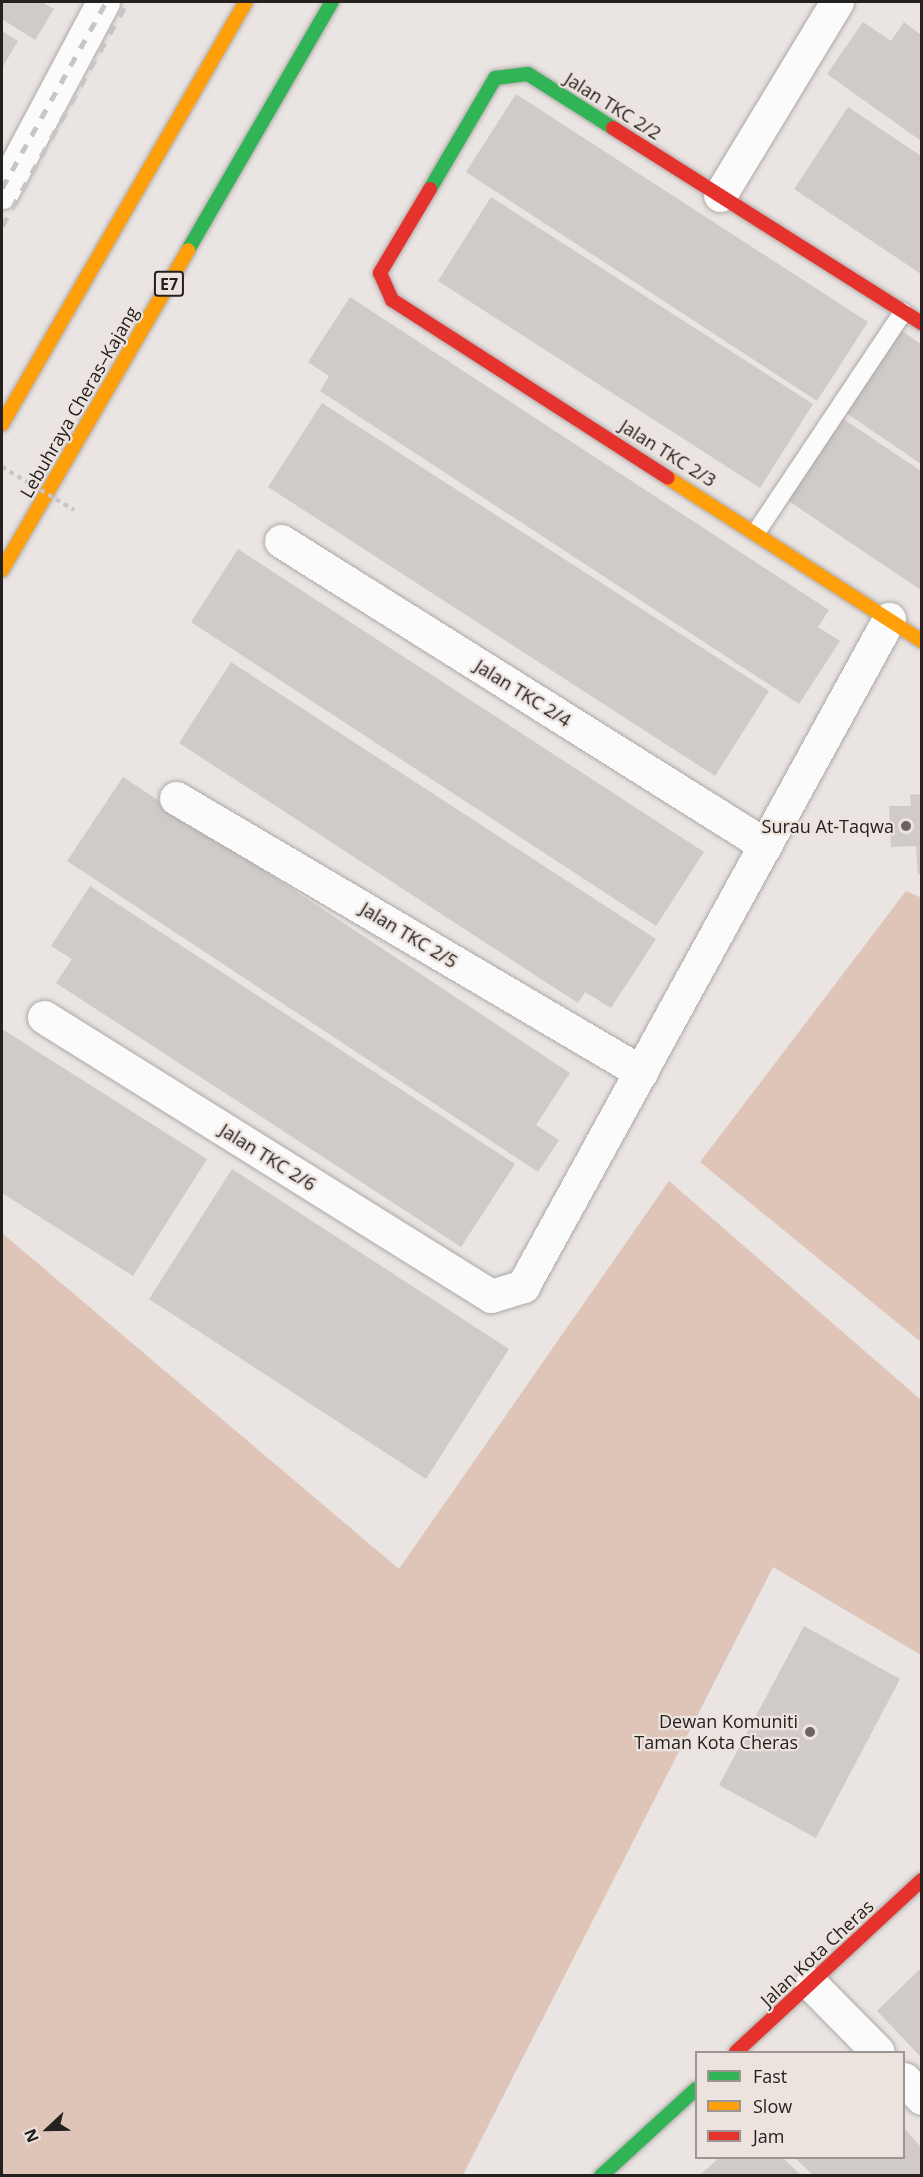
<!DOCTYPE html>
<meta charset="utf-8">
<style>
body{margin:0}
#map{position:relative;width:923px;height:2177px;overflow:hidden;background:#eae4e2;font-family:"Open Sans",sans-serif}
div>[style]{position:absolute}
.green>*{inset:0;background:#dec5b7}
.building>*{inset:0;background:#d0cbc9}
.roads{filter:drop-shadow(0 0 2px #ada9a7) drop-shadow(0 0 2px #ada9a7)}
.lane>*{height:18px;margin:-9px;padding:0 9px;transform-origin:9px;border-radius:9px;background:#fcfbfb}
.street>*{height:33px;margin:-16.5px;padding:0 16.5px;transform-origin:16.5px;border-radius:16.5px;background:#fcfbfb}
.fast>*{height:14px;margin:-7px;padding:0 7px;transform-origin:7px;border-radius:7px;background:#30b455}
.slow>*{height:14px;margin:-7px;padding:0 7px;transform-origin:7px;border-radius:7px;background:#ff9f0a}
.jam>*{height:14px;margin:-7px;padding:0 7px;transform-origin:7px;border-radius:7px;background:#e5322d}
.rail>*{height:4.5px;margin-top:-2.25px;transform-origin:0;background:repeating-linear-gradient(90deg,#c8c6c5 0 10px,transparent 0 20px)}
.path-bridge>*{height:4px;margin-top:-2px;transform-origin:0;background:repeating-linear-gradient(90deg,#c7c5c4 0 4.5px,transparent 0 9px)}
.dots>*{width:16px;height:16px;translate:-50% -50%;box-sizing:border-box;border:3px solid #ede3de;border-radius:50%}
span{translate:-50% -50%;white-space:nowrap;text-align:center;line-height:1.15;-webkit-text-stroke:4.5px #ede3de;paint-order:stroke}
.shield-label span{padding:2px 4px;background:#ede3de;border:2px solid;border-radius:4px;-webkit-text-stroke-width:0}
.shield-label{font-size:16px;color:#25211f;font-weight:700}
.street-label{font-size:18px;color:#25211f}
.poi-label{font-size:18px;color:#25211f}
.right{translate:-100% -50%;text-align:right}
.frame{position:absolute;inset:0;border:3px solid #25211f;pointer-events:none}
.legend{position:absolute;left:695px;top:2051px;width:210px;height:108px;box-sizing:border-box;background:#ede3de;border:2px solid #9d9592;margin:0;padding:8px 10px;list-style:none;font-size:18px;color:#25211f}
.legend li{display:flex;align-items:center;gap:12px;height:30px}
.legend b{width:30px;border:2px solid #9d9592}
.north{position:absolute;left:18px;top:2099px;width:60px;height:60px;-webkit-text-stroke:4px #ede3de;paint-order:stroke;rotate:248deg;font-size:16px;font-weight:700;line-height:24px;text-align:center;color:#25211f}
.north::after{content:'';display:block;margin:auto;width:21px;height:27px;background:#25211f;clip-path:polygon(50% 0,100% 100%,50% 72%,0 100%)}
</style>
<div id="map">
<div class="green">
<div style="clip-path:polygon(906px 891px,922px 898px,921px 1342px,700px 1162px)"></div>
<div style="clip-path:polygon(669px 1181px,921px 1400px,921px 1655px,773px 1567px,463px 2175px,2px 2175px,2px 1233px,399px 1569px)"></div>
</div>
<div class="building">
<div style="clip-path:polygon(2px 2px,42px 2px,54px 9px,35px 40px,2px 19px)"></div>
<div style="clip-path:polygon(863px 22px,891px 41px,904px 22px,921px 35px,921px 141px,827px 74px)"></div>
<div style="clip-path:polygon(2px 31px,18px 41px,2px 68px)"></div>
<div style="clip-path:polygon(516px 94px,868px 322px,817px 401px,466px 172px)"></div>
<div style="clip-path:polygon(848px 107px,921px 156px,921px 274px,794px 189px)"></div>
<div style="clip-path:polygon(491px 197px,813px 404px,760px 488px,438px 281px)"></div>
<div style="clip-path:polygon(350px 297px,829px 610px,818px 627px,840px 641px,799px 704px,320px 391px,329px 376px,308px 362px)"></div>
<div style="clip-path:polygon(899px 329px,921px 344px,921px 464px,845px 412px)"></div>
<div style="clip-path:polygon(322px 403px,769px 691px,715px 776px,268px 487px)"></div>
<div style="clip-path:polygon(842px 418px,921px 471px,921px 590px,787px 500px)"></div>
<div style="clip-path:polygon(238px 549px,704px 852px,656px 926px,191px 622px)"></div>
<div style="clip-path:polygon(231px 662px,656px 939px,611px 1008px,585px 992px,578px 1003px,179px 743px)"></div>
<div style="clip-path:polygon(123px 777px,570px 1073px,536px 1125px,559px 1140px,538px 1172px,67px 861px)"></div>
<div style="clip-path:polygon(921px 794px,921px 874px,918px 874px,916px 846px,891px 847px,889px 806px,911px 806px,910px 795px)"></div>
<div style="clip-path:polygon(90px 886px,515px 1164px,461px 1247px,56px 983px,72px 959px,51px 946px)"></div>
<div style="clip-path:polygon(2px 1029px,207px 1159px,133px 1276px,2px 1193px)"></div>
<div style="clip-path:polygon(232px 1169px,509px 1349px,426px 1479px,149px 1299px)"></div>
<div style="clip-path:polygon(804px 1626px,900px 1679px,816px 1838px,719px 1785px)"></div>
<div style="clip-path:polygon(921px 1968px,921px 2057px,877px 2011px)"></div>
<div style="clip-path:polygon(904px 2128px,921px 2147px,921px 2175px,813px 2175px,795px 2158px,904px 2158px)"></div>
<div style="clip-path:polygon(719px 2158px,783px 2158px,801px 2175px,700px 2175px)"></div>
</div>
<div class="roads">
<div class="lane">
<div style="left:757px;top:531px;width:263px;rotate:-56.3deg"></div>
</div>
<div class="street">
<div style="left:2px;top:192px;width:215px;rotate:-62deg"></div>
<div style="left:720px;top:195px;width:226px;rotate:-58.8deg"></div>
<div style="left:281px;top:541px;width:572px;rotate:32.13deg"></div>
<div style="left:176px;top:798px;width:540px;rotate:30.51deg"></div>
<div style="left:44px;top:1017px;width:527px;rotate:31.97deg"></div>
<div style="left:491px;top:1296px;width:34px;rotate:-17deg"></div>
<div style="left:523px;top:1286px;width:761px;rotate:-61.25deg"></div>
<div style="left:811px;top:1984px;width:95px;rotate:45.4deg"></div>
<div style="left:904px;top:2079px;width:26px;rotate:47deg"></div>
</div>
<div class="fast">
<div style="left:430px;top:189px;width:129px;rotate:-59.6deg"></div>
<div style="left:495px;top:78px;width:33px;rotate:-7deg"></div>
<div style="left:528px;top:74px;width:101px;rotate:32.4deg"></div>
<div style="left:188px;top:250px;width:287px;rotate:-59.9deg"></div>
<div style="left:601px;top:2176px;width:129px;rotate:-42.5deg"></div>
</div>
<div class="slow">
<div style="left:2px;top:424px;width:487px;rotate:-60deg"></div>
<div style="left:668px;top:478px;width:302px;rotate:32.7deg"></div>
<div style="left:2px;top:570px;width:370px;rotate:-59.8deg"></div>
</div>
<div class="jam">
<div style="left:613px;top:128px;width:365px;rotate:32.3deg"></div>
<div style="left:430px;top:189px;width:98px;rotate:120.8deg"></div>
<div style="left:380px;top:273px;width:30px;rotate:66deg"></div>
<div style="left:392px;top:300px;width:328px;rotate:32.8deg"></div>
<div style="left:736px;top:2052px;width:253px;rotate:-42.8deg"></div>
</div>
</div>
<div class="rail">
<div style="left:2px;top:188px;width:213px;rotate:-60.8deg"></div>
<div style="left:2px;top:226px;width:257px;rotate:-60.8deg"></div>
</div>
<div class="path-bridge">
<div style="left:2px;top:467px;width:84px;rotate:30.8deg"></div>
</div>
<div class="dots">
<div style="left:906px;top:826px;background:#6a6563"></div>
<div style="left:810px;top:1732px;background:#6a6563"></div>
</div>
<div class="shield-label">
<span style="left:169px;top:284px">E7</span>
</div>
<div class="street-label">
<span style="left:613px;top:106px;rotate:32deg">Jalan TKC 2/2</span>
<span style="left:79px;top:402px;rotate:-60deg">Lebuhraya Cheras–Kajang</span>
<span style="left:668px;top:453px;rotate:32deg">Jalan TKC 2/3</span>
<span style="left:523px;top:693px;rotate:32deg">Jalan TKC 2/4</span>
<span style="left:409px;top:935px;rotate:31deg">Jalan TKC 2/5</span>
<span style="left:268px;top:1157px;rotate:32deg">Jalan TKC 2/6</span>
<span style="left:817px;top:1953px;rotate:-43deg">Jalan Kota Cheras</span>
</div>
<div class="poi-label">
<span class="right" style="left:894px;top:826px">Surau At-Taqwa</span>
<span class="right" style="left:798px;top:1732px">Dewan Komuniti<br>Taman Kota Cheras</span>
</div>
<div class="frame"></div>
<ul class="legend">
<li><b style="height:8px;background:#30b455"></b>Fast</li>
<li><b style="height:8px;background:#ff9f0a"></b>Slow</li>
<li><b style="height:8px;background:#e5322d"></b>Jam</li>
</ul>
<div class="north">N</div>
</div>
